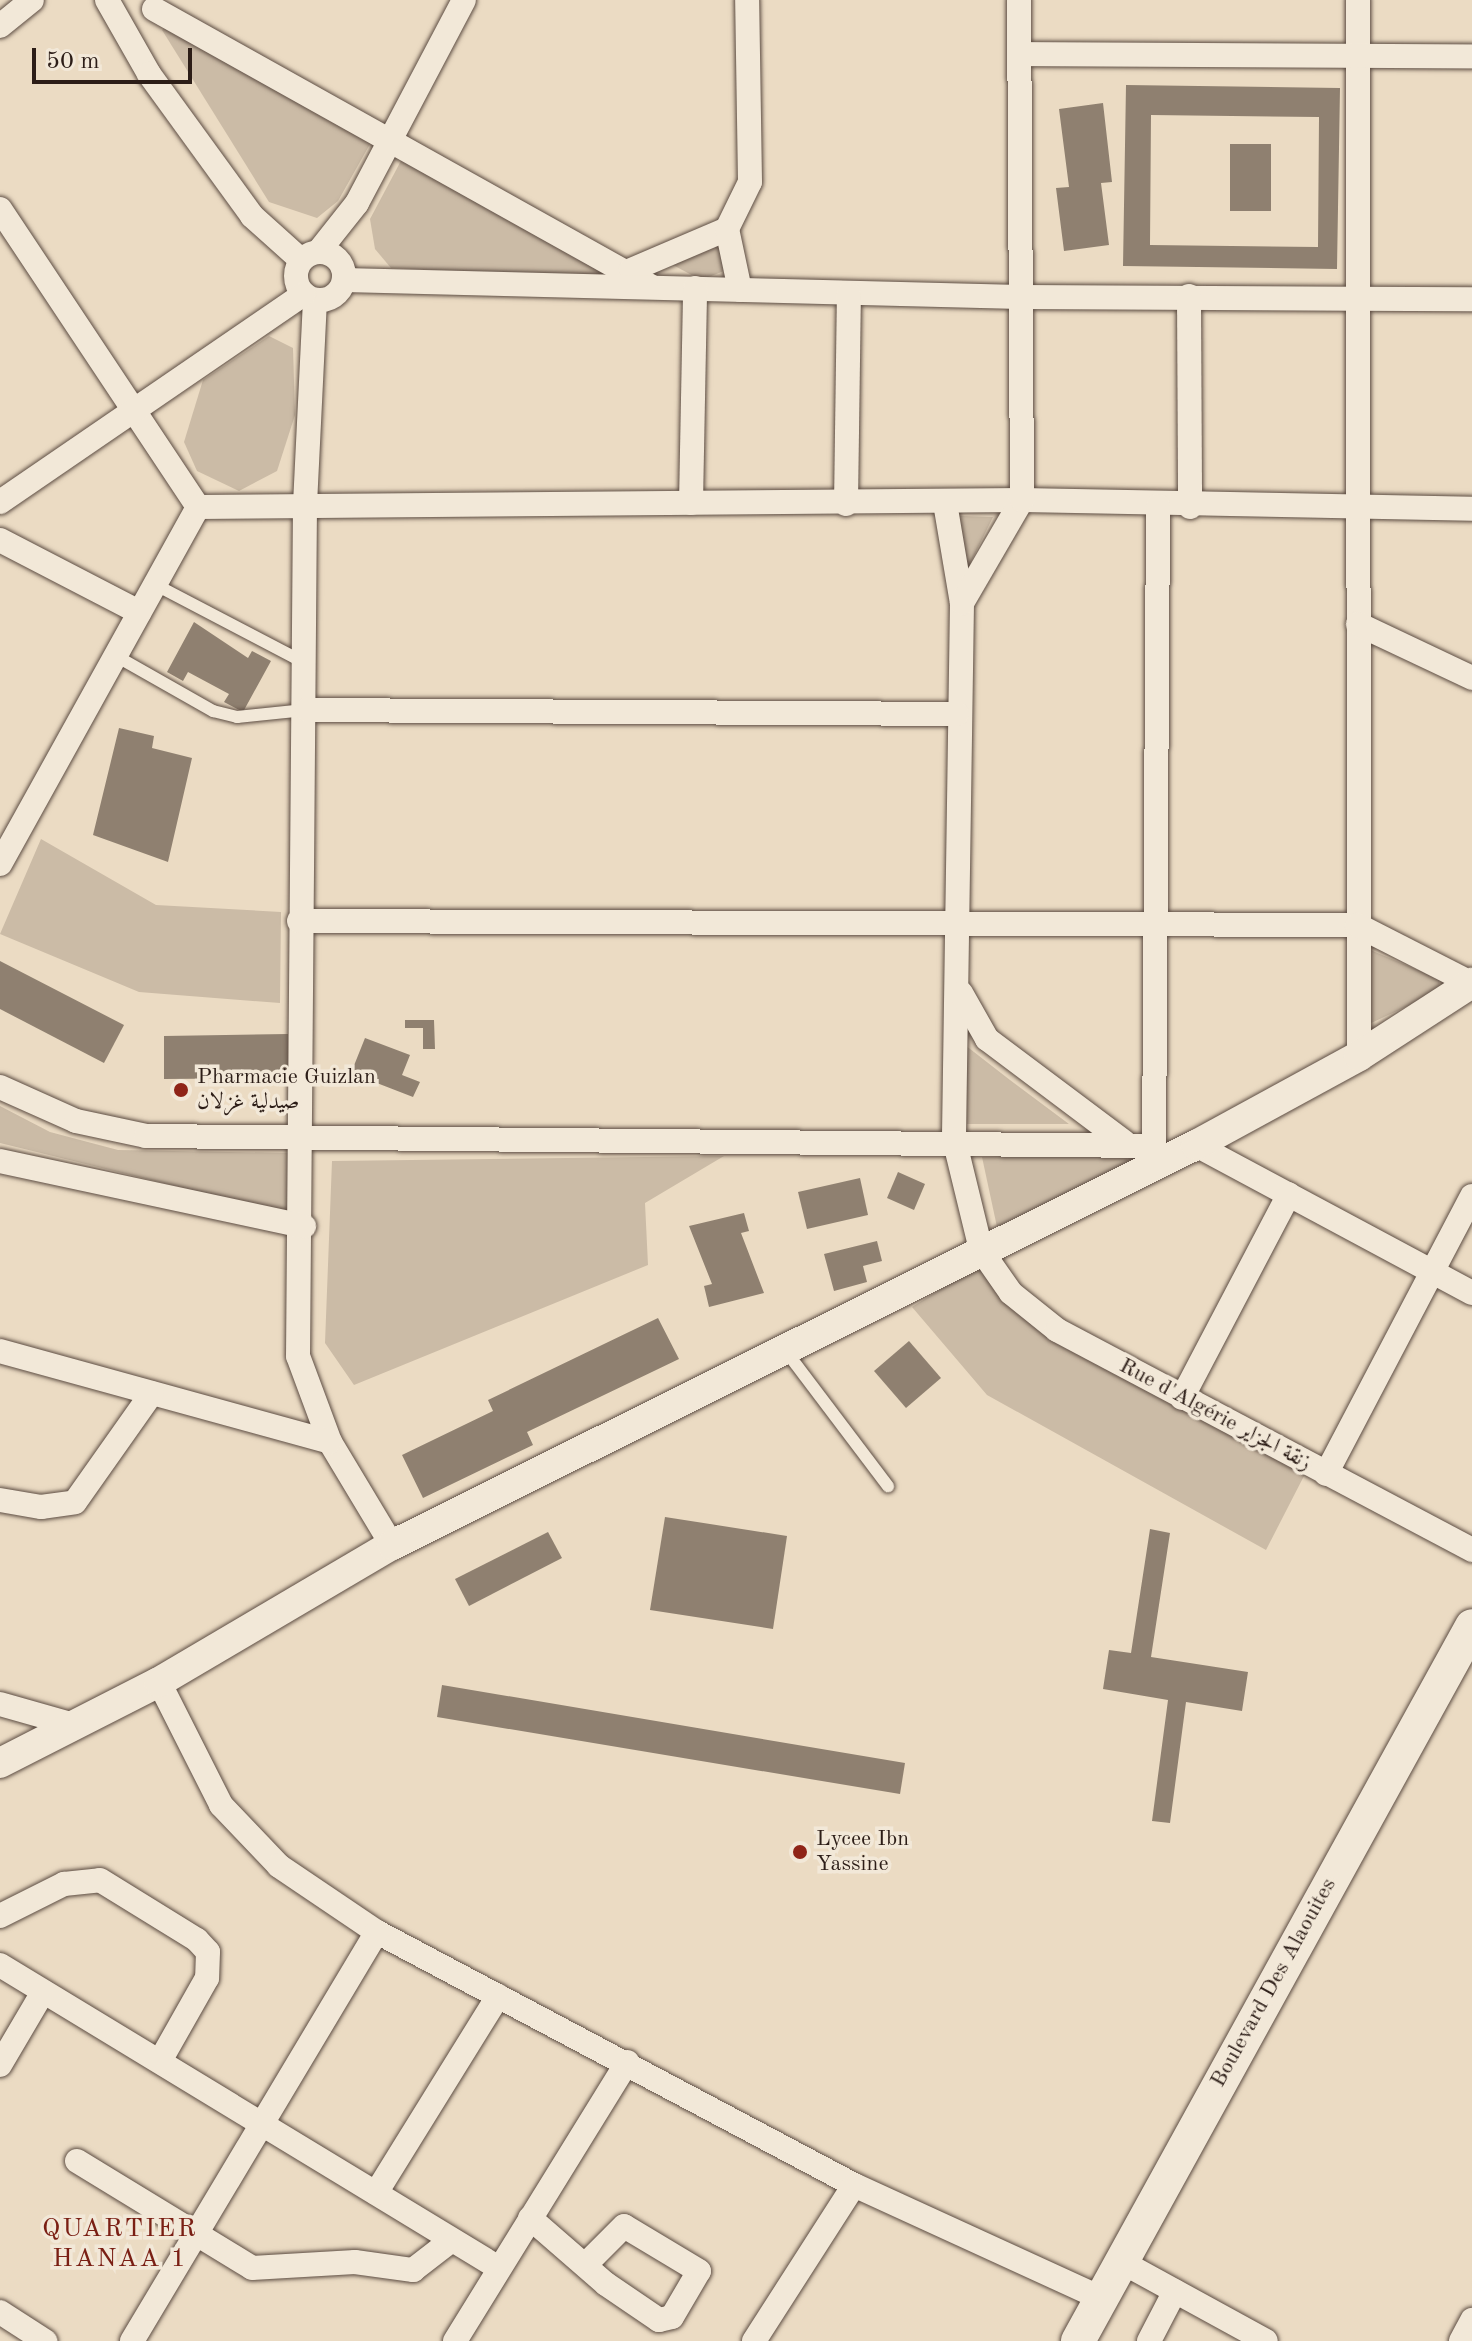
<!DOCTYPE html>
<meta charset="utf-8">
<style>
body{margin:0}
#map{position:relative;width:1472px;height:2341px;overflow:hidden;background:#ebdbc3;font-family:"Old Standard TT",Amiri,serif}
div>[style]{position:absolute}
.green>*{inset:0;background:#cbbba6}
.building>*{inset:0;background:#8f8070}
.roads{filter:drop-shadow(0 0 2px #5c4c42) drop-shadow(0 0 2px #5c4c42)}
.service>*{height:12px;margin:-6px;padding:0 6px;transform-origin:6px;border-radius:6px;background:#f2e8d8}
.minor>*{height:24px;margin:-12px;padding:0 12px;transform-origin:12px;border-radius:12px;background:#f2e8d8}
.minor>.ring{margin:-12px;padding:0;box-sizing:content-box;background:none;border:24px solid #f2e8d8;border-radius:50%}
.tertiary>*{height:30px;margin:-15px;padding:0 15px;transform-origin:15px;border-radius:15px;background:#f2e8d8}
.secondary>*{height:34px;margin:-17px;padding:0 17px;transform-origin:17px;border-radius:17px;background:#f2e8d8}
.dots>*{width:22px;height:22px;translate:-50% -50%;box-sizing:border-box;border:4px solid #f2e8d8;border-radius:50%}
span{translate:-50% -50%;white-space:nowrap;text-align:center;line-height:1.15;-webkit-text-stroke:7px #f2e8d8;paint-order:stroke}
.poi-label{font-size:22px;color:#2c1d17}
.left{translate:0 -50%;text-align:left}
.street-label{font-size:22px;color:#2c1d17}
.quarter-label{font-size:26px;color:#7a1f14;letter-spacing:2px}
.scale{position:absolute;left:32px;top:48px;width:160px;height:36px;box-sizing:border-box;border:4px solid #2c1d17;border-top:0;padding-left:10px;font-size:24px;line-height:28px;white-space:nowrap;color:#2c1d17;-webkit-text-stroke:6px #f2e8d8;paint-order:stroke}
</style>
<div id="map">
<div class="green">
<div style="clip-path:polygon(167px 25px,374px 137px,338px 201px,317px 218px,269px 202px,162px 30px)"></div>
<div style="clip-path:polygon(403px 157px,612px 271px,609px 278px,391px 268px,375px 249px,370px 219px)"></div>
<div style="clip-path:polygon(723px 241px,729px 269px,701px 280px,673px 265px)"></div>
<div style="clip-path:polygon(269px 336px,293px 348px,295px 415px,277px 471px,239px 491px,197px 471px,184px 442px,203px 380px)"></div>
<div style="clip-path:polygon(960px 516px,993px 517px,964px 576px)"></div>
<div style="clip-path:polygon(41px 839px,156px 905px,281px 912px,280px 1003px,139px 992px,0 934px)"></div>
<div style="clip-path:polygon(1368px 949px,1439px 979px,1440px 991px,1369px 1024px)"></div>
<div style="clip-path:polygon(965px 1045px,1010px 1080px,1069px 1124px,967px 1124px)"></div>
<div style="clip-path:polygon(0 1106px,50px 1132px,118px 1150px,292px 1153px,290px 1214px,0 1143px)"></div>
<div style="clip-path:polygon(1122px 1151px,1129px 1162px,997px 1227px,982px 1157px)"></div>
<div style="clip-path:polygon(724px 1156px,645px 1203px,648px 1265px,354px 1385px,325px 1343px,332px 1161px)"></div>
<div style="clip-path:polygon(980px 1265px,1040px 1332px,1305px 1474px,1266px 1550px,987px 1395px,912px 1307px)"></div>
</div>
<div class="building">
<div style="clip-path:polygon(evenodd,1126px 85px,1340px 88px,1337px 269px,1123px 266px,1126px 85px,1151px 115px,1319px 117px,1318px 247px,1150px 245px,1151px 115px)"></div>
<div style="clip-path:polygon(1103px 103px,1112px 182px,1101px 183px,1109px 245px,1064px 251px,1056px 188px,1069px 187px,1059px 109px)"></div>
<div style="clip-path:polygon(1230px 144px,1271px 144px,1271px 211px,1230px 211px)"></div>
<div style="clip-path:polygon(194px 622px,248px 658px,252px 651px,271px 661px,243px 712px,224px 702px,229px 694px,188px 672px,183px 681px,167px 672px)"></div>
<div style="clip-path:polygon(119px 728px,154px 736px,152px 748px,192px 758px,168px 862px,93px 835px)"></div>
<div style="clip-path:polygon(0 961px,124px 1025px,104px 1063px,0 1009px)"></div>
<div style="clip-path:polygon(405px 1020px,434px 1020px,435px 1049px,423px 1049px,423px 1028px,405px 1028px)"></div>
<div style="clip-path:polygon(288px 1034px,289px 1078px,164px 1079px,164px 1036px)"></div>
<div style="clip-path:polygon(365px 1038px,410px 1055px,402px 1075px,420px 1082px,413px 1097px,351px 1073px)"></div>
<div style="clip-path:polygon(898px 1172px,925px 1184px,914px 1210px,887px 1198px)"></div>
<div style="clip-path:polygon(860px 1178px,868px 1215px,807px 1229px,798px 1192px)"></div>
<div style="clip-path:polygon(744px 1213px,749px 1231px,741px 1233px,764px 1293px,709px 1307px,704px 1286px,712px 1284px,689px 1226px)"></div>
<div style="clip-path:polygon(877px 1241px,882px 1261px,863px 1266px,867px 1282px,834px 1291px,824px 1254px)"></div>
<div style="clip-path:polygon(658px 1318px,679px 1359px,527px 1432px,533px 1445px,423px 1498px,402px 1455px,493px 1411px,488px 1400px)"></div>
<div style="clip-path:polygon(909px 1341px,941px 1378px,906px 1408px,874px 1371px)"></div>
<div style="clip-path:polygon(665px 1517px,787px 1536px,773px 1629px,650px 1610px)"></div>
<div style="clip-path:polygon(1150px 1529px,1170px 1533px,1151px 1657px,1248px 1672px,1242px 1711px,1186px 1702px,1170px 1823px,1152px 1821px,1168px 1700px,1103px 1689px,1109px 1650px,1131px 1653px)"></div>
<div style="clip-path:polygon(548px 1532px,562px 1558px,469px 1606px,455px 1579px)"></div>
<div style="clip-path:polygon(442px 1685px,905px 1763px,900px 1794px,437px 1717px)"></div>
</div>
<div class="roads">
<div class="service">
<div style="left:156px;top:585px;width:168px;rotate:27.6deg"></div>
<div style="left:116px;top:656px;width:112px;rotate:29.6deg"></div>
<div style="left:213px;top:711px;width:25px;rotate:14deg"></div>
<div style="left:237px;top:717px;width:68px;rotate:-5.9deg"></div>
<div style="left:785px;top:1350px;width:171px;rotate:52.9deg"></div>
</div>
<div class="minor">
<div style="left:107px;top:0;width:85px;rotate:60.4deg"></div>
<div style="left:149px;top:74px;width:175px;rotate:54deg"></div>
<div style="left:252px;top:216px;width:66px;rotate:41.9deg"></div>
<div style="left:1358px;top:0;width:1056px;rotate:89.95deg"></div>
<div style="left:154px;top:9px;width:570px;rotate:29.17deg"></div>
<div style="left:0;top:26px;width:41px;rotate:-39.1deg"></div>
<div style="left:1019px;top:54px;width:453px;rotate:0.3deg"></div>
<div style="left:0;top:209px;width:358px;rotate:56.4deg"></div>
<div style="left:198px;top:507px;width:408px;rotate:119deg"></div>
<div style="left:319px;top:251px;width:61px;rotate:-51.6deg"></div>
<div style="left:357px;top:203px;width:229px;rotate:-62.2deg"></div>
<div class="ring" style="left:296px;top:252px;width:24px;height:24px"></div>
<div style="left:631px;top:270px;width:104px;rotate:-23.1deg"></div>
<div style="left:344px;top:280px;width:677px;rotate:1.44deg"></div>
<div style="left:1021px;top:297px;width:451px;rotate:0.3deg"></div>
<div style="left:740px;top:290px;width:62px;rotate:-102deg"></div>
<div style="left:727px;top:229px;width:52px;rotate:-63.9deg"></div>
<div style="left:750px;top:182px;width:182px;rotate:-90.9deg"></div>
<div style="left:1189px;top:296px;width:211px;rotate:89.7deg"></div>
<div style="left:315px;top:300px;width:204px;rotate:92.8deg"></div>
<div style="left:305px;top:504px;width:852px;rotate:90.47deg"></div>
<div style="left:298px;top:1356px;width:92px;rotate:69.6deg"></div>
<div style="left:330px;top:1442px;width:120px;rotate:59deg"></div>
<div style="left:0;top:502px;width:368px;rotate:-34.4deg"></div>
<div style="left:691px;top:503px;width:215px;rotate:-88.9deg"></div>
<div style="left:945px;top:503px;width:101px;rotate:80.4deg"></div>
<div style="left:962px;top:603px;width:536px;rotate:90.86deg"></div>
<div style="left:954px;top:1139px;width:114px;rotate:76.3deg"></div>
<div style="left:981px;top:1250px;width:52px;rotate:55.1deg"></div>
<div style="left:1011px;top:1293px;width:59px;rotate:38.8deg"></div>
<div style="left:1057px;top:1330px;width:470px;rotate:27.9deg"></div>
<div style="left:846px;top:504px;width:210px;rotate:-89.2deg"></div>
<div style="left:198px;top:507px;width:824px;rotate:-0.49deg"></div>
<div style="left:1022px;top:500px;width:450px;rotate:1.1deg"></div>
<div style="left:0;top:540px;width:157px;rotate:27.4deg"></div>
<div style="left:962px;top:603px;width:119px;rotate:-59.8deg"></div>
<div style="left:1022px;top:500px;width:500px;rotate:-90.34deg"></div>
<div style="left:1358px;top:624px;width:126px;rotate:25.3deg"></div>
<div style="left:307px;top:710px;width:650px;rotate:0.35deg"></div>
<div style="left:299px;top:921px;width:1058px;rotate:0.22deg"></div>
<div style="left:1357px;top:925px;width:126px;rotate:27deg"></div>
<div style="left:961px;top:993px;width:53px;rotate:60.5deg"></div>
<div style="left:987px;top:1039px;width:171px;rotate:36.9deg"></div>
<div style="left:0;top:1087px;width:83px;rotate:24.1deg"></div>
<div style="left:76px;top:1121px;width:72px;rotate:12.1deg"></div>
<div style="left:146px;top:1136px;width:1008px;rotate:0.57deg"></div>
<div style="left:1196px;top:1145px;width:313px;rotate:28.2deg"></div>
<div style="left:1154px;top:1160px;width:654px;rotate:-89.65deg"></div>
<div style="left:0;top:1161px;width:311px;rotate:12.1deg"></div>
<div style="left:0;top:1351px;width:342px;rotate:15.4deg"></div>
<div style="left:1182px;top:1398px;width:230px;rotate:-62.3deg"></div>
<div style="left:1326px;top:1474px;width:314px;rotate:-62.3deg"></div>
<div style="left:0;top:1500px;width:42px;rotate:9.7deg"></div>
<div style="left:41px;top:1507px;width:34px;rotate:-8deg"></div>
<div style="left:75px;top:1502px;width:133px;rotate:-54.8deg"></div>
<div style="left:159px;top:1682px;width:138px;rotate:63.2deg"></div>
<div style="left:221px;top:1805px;width:84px;rotate:46.4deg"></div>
<div style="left:279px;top:1866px;width:118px;rotate:34deg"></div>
<div style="left:377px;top:1932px;width:540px;rotate:27.94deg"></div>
<div style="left:854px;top:2185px;width:272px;rotate:24.6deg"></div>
<div style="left:0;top:1704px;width:77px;rotate:15.8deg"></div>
<div style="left:0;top:1916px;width:72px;rotate:-26.6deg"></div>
<div style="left:64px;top:1884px;width:36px;rotate:-6deg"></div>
<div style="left:100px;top:1880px;width:114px;rotate:31.7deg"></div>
<div style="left:197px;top:1940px;width:16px;rotate:47deg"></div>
<div style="left:208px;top:1952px;width:26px;rotate:92deg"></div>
<div style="left:207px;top:1978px;width:95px;rotate:119.5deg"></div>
<div style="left:0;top:1965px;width:584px;rotate:31.27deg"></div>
<div style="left:0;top:2065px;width:85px;rotate:-59.5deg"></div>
<div style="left:77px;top:2161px;width:205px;rotate:31.4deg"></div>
<div style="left:252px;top:2268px;width:103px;rotate:-3.3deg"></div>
<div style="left:355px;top:2262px;width:59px;rotate:7.9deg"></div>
<div style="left:413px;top:2270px;width:49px;rotate:-37.6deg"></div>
<div style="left:376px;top:2193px;width:232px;rotate:-58.2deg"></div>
<div style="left:530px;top:2218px;width:101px;rotate:41deg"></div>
<div style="left:606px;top:2284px;width:64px;rotate:34.2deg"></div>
<div style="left:659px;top:2320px;width:13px;rotate:-13deg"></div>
<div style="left:672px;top:2317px;width:53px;rotate:-59.6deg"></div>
<div style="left:699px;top:2271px;width:87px;rotate:-149deg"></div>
<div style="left:624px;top:2226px;width:54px;rotate:135deg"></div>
<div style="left:1120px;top:2261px;width:166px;rotate:28.7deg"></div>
<div style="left:0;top:2312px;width:54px;rotate:32.8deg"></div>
<div style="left:132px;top:2341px;width:477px;rotate:-59.1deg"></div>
<div style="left:455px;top:2341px;width:328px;rotate:-58.3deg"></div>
<div style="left:754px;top:2341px;width:185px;rotate:-57.3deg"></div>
<div style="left:1149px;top:2341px;width:56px;rotate:-62.5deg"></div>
<div style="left:1461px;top:2341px;width:24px;rotate:-62deg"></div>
</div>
<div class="tertiary">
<div style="left:0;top:1763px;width:178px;rotate:-27deg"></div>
<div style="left:159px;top:1682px;width:270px;rotate:-30.5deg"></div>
<div style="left:392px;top:1545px;width:898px;rotate:-26.45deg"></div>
<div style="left:1196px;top:1145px;width:186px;rotate:-28.6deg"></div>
<div style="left:1359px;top:1056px;width:135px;rotate:-32.9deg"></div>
</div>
<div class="secondary">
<div style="left:1078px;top:2341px;width:816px;rotate:-61.14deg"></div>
</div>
</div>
<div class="dots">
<div style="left:181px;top:1090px;background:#8f2418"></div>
<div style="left:800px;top:1852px;background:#8f2418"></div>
</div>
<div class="poi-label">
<span class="left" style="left:197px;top:1090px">Pharmacie Guizlan<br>صيدلية غزلان</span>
<span class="left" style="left:816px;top:1852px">Lycee Ibn<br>Yassine</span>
</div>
<div class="street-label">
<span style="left:1215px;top:1415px;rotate:28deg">Rue d'Algérie زنقة الجزاير</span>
<span style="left:1274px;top:1983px;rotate:-61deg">Boulevard Des Alaouites</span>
</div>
<div class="quarter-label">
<span style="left:120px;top:2245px">QUARTIER<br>HANAA 1</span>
</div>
<div class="scale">50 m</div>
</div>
